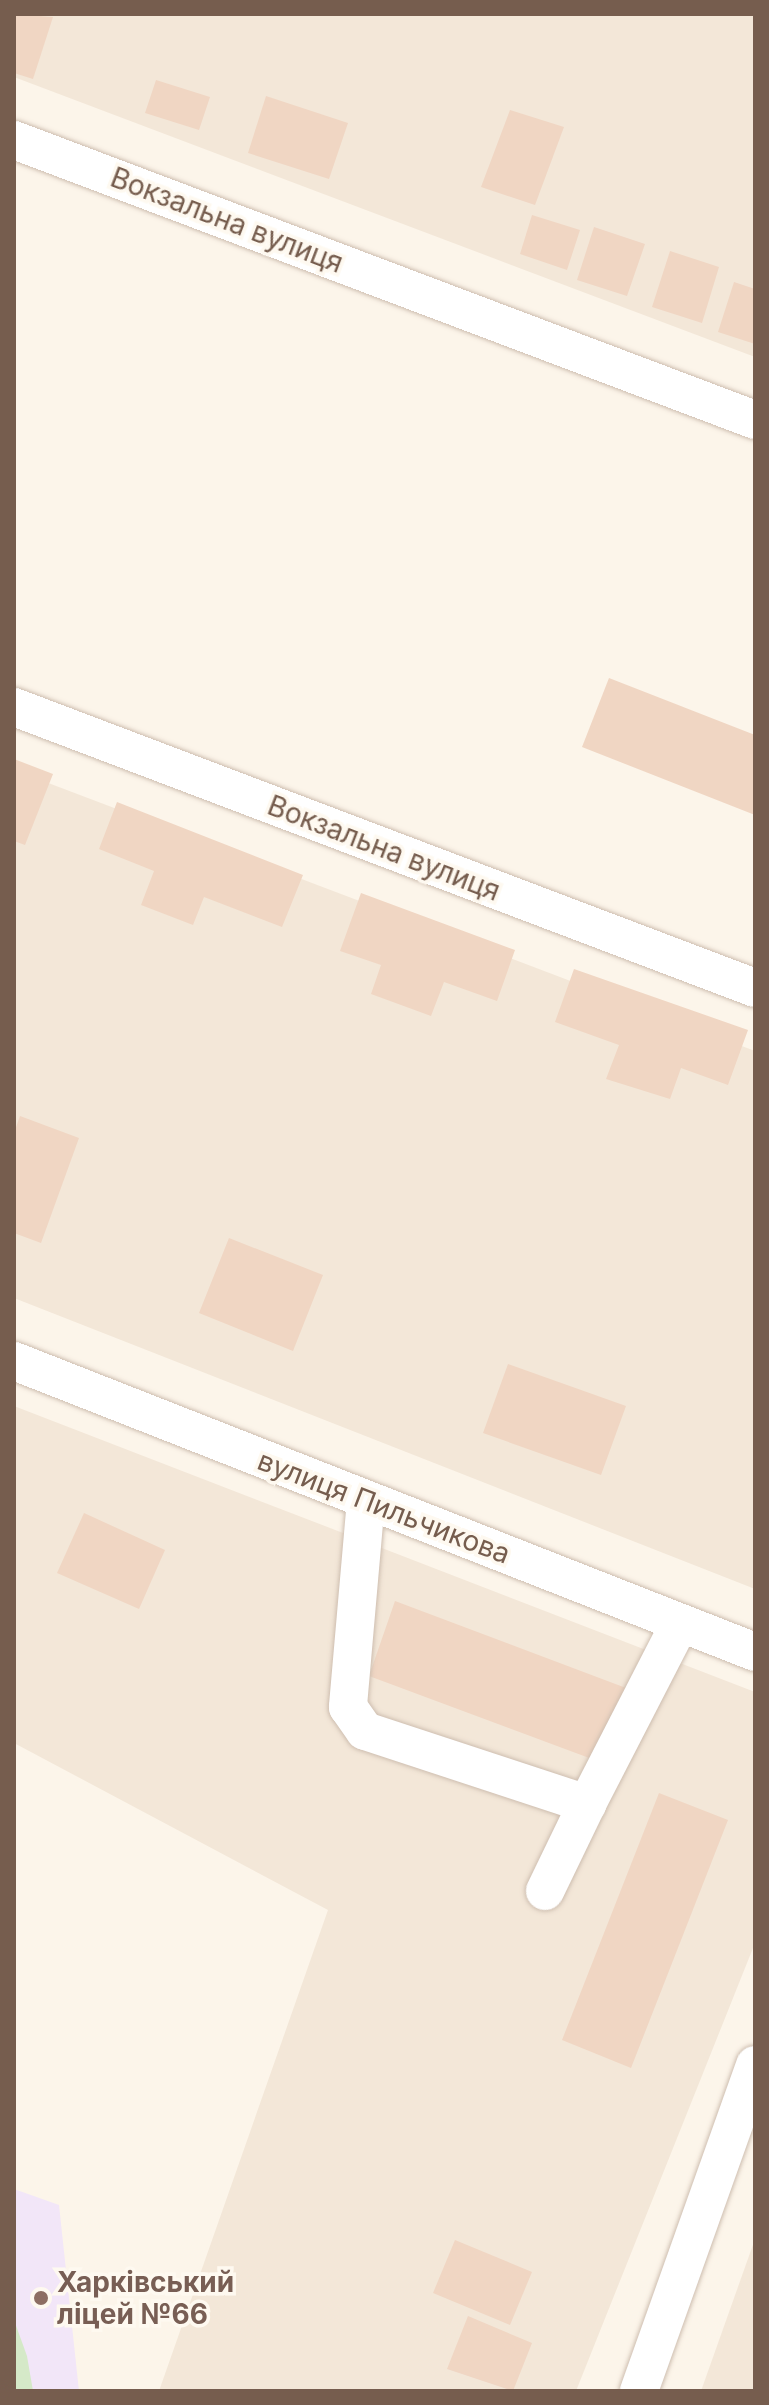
<!DOCTYPE html>
<meta charset="utf-8">
<style>
body{margin:0}
#map{position:relative;width:769px;height:2405px;overflow:hidden;background:#fcf5ea;font-family:Inter,sans-serif}
div>[style]{position:absolute}
.residential>*{inset:0;background:#f3e7d8}
.education>*{inset:0;background:#f2e6f8}
.green>*{inset:0;background:#d5e9c8}
.building>*{inset:0;background:#f0d6c3}
.roads{filter:drop-shadow(0 0 2px #cebeb0) drop-shadow(0 0 2px #cebeb0)}
.street>*{height:38px;margin:-19px;padding:0 19px;transform-origin:19px;border-radius:19px;background:#fff}
.dots>*{width:22px;height:22px;translate:-50% -50%;box-sizing:border-box;border:4px solid #fef9f0;border-radius:50%}
span{translate:-50% -50%;white-space:nowrap;text-align:center;line-height:1.15;-webkit-text-stroke:7px #fef9f0;paint-order:stroke}
.street-label{font-size:28px;color:#765d4e}
.education-label{font-size:28px;color:#785e54;font-weight:700}
.left{translate:0 -50%;text-align:left}
.frame{position:absolute;inset:0;border:16px solid #765d4e;pointer-events:none}
</style>
<div id="map">
<div class="residential">
<div style="clip-path:polygon(14px 14px,755px 14px,755px 357px,14px 77px)"></div>
<div style="clip-path:polygon(14px 770px,755px 1051px,755px 1589px,14px 1298px)"></div>
<div style="clip-path:polygon(14px 1406px,755px 1692px,755px 1943px,576px 2391px,159px 2391px,328px 1910px,14px 1743px)"></div>
<div style="clip-path:polygon(755px 2239px,755px 2391px,701px 2391px)"></div>
</div>
<div class="education">
<div style="clip-path:polygon(14px 2189px,59px 2205px,79px 2391px,14px 2391px)"></div>
</div>
<div class="green">
<div style="clip-path:polygon(14px 2320px,27px 2356px,33px 2391px,14px 2391px)"></div>
</div>
<div class="building">
<div style="clip-path:polygon(14px 14px,53px 17px,33px 79px,14px 73px)"></div>
<div style="clip-path:polygon(156px 80px,210px 97px,199px 130px,145px 113px)"></div>
<div style="clip-path:polygon(266px 96px,348px 123px,329px 179px,248px 153px)"></div>
<div style="clip-path:polygon(510px 110px,564px 127px,535px 205px,481px 187px)"></div>
<div style="clip-path:polygon(532px 215px,580px 230px,567px 270px,520px 254px)"></div>
<div style="clip-path:polygon(594px 227px,645px 244px,627px 296px,577px 280px)"></div>
<div style="clip-path:polygon(670px 251px,719px 267px,702px 323px,652px 307px)"></div>
<div style="clip-path:polygon(734px 282px,755px 289px,755px 344px,718px 332px)"></div>
<div style="clip-path:polygon(609px 678px,755px 735px,755px 815px,582px 747px)"></div>
<div style="clip-path:polygon(14px 759px,53px 774px,25px 845px,14px 841px)"></div>
<div style="clip-path:polygon(117px 802px,303px 875px,282px 927px,204px 897px,193px 925px,141px 905px,154px 871px,99px 849px)"></div>
<div style="clip-path:polygon(361px 893px,515px 950px,497px 1001px,444px 982px,431px 1016px,371px 994px,381px 965px,340px 951px)"></div>
<div style="clip-path:polygon(574px 969px,748px 1030px,728px 1085px,681px 1068px,670px 1099px,606px 1079px,619px 1045px,555px 1022px)"></div>
<div style="clip-path:polygon(20px 1116px,79px 1138px,41px 1243px,14px 1233px,14px 1133px)"></div>
<div style="clip-path:polygon(229px 1238px,323px 1275px,293px 1351px,199px 1313px)"></div>
<div style="clip-path:polygon(508px 1364px,626px 1406px,601px 1475px,483px 1433px)"></div>
<div style="clip-path:polygon(84px 1513px,165px 1550px,139px 1609px,57px 1573px)"></div>
<div style="clip-path:polygon(395px 1601px,626px 1688px,600px 1762px,369px 1676px)"></div>
<div style="clip-path:polygon(659px 1793px,728px 1820px,631px 2068px,562px 2040px)"></div>
<div style="clip-path:polygon(455px 2240px,532px 2272px,510px 2325px,433px 2293px)"></div>
<div style="clip-path:polygon(468px 2316px,532px 2343px,513px 2391px,447px 2369px)"></div>
</div>
<div class="roads">
<div class="street">
<div style="left:14px;top:140px;width:792px;rotate:20.7deg"></div>
<div style="left:14px;top:707px;width:792px;rotate:20.77deg"></div>
<div style="left:14px;top:1361px;width:796px;rotate:21.44deg"></div>
<div style="left:366px;top:1500px;width:208px;rotate:95deg"></div>
<div style="left:348px;top:1707px;width:29px;rotate:55deg"></div>
<div style="left:365px;top:1731px;width:234px;rotate:18.2deg"></div>
<div style="left:587px;top:1804px;width:203px;rotate:-62.8deg"></div>
<div style="left:545px;top:1891px;width:97px;rotate:-64.2deg"></div>
<div style="left:639px;top:2391px;width:346px;rotate:-70.4deg"></div>
</div>
</div>
<div class="dots">
<div style="left:41px;top:2298px;background:#8d6e63"></div>
</div>
<div class="street-label">
<span style="left:227px;top:220px;rotate:21deg">Вокзальна вулиця</span>
<span style="left:384px;top:848px;rotate:21deg">Вокзальна вулиця</span>
<span style="left:384px;top:1507px;rotate:21deg">вулиця Пильчикова</span>
</div>
<div class="education-label">
<span class="left" style="left:57px;top:2298px">Харківський<br>ліцей №66</span>
</div>
<div class="frame"></div>
</div>
